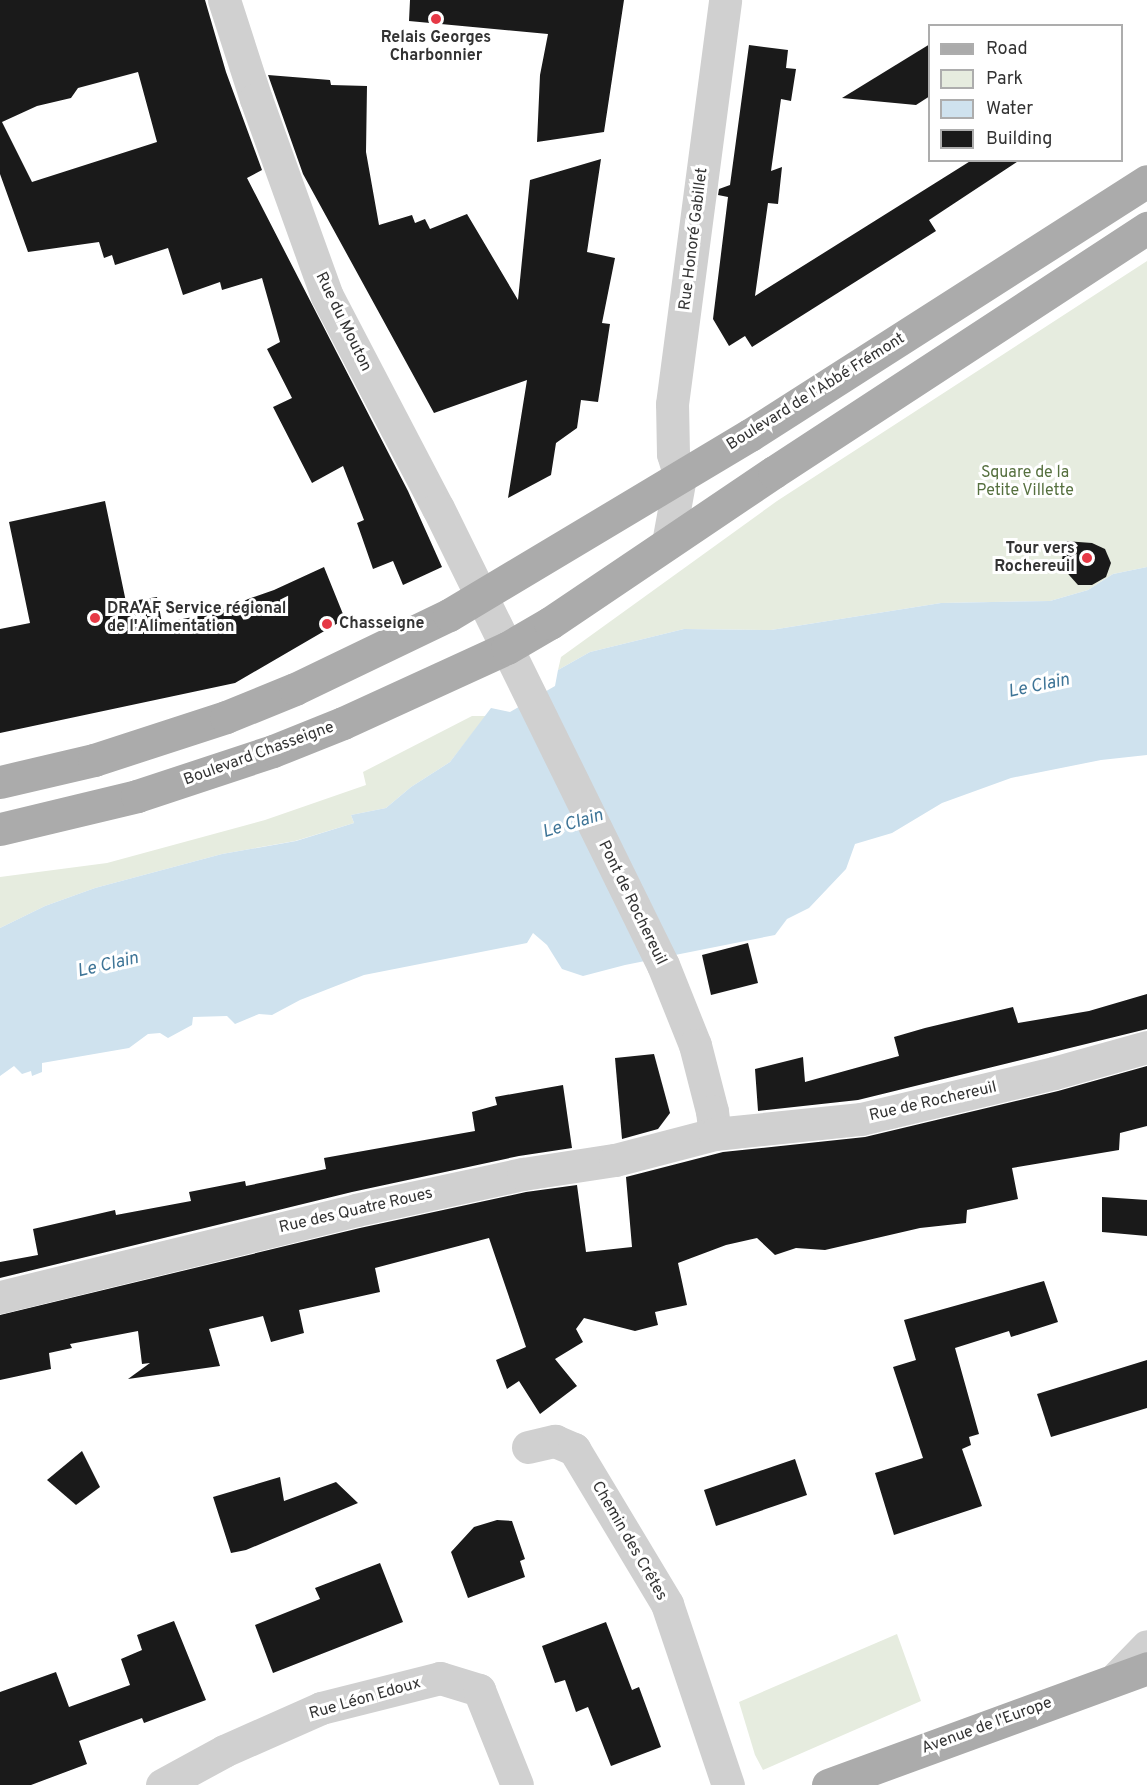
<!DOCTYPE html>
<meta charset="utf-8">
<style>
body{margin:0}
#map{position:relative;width:1147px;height:1785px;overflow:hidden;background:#fff;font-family:Overpass,sans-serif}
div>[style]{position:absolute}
.green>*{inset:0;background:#e6ecdf}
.water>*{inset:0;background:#cfe2ee}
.building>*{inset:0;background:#1a1a1a}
.minor>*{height:33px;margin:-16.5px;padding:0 16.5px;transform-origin:16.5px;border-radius:16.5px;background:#d0d0d0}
.major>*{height:33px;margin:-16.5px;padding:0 16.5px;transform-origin:16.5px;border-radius:16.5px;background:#ababab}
.dots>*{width:16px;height:16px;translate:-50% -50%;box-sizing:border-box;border:3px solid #fff;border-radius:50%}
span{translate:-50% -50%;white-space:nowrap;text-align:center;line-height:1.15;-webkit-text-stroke:6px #fff;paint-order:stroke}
.poi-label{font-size:16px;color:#333;font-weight:700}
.right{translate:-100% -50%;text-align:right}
.left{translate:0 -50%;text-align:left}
.street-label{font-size:16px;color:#333}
.park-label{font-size:16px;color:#56703f}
.water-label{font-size:18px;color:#3f7597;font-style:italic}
.legend{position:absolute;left:928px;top:24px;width:195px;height:138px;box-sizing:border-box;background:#fff;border:2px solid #adadad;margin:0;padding:8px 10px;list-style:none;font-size:18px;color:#333}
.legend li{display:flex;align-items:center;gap:12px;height:30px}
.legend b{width:30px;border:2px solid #adadad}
</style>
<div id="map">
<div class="green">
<div style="clip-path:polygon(1147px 261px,1147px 567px,1113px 574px,1088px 590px,1050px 601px,941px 603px,771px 630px,684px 629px,590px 652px,558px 670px,561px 657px,777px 501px)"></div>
<div style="clip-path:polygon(472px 716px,486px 716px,450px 762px,411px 787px,386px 808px,351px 815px,354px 823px,295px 841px,222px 854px,95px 888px,45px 906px,0 928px,0 877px,107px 863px,265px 820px,366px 785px,363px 772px)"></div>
<div style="clip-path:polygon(897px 1634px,921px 1701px,763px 1770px,755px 1755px,739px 1702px)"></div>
</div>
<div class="water">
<div style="clip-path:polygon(1147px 567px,1147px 755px,1101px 760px,1011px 778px,942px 803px,892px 833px,855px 844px,846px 869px,809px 908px,787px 919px,775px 935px,625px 965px,583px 976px,562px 969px,547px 945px,533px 933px,527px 943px,364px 975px,300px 1000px,272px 1015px,259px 1014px,235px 1024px,227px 1016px,193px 1017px,192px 1025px,168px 1038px,160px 1033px,148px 1034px,129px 1048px,42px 1063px,42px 1072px,32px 1076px,31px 1071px,22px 1074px,14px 1066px,0 1076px,0 928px,45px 906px,95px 888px,222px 854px,296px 841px,354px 823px,351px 815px,386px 808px,411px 787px,450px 762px,491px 708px,510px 712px,555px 686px,558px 670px,590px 652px,684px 629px,771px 630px,941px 603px,1050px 601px,1088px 590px,1113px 574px)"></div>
</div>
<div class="building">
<div style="clip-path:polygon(evenodd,0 0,205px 0,226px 72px,262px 170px,247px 178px,408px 491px,442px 567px,403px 585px,393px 561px,373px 569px,357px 523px,364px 520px,343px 466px,312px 483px,273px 407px,292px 398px,267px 349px,280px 342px,262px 278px,222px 290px,220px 282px,183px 295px,168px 248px,115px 265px,112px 255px,104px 258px,99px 242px,28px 252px,0 174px,0 0,138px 72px,157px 142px,32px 182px,2px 122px,37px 106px,71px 98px,78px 88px,138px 72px)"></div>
<div style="clip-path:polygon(410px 0,624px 0,604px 132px,537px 142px,540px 75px,548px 34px,409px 21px)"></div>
<div style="clip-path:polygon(930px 44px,930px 96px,916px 105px,842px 98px)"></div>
<div style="clip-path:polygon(749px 45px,788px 50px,786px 68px,796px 69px,791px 101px,781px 99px,771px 171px,782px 167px,778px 204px,768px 203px,755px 296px,972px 160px,1020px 160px,929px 220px,936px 231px,752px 347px,745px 336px,729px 346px,713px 319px,728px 197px,718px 195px,719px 189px,730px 185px)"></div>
<div style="clip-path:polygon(268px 75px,330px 80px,331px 85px,367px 86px,366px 152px,379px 225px,412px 215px,415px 223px,425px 219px,430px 229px,467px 214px,518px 300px,530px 180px,601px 159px,587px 252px,615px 258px,602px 323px,610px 324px,598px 402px,581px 400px,577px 428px,556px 443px,551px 475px,508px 498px,527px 380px,434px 413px,303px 174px)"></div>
<div style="clip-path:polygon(105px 501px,126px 602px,157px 597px,162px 623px,203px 615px,274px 590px,324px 567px,345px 619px,235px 683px,0 733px,0 629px,30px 623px,9px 522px)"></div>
<div style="clip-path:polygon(1065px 541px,1092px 543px,1105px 549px,1111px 563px,1106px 577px,1092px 585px,1078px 585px,1061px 566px)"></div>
<div style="clip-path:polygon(748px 943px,758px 983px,711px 995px,702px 955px)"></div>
<div style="clip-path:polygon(1147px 994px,1147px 1029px,858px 1100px,758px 1111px,755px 1069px,803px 1057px,805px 1082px,899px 1056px,894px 1037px,925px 1028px,1013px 1007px,1018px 1023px,1089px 1011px)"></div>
<div style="clip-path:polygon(654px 1054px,670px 1113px,658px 1129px,622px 1139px,615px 1058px)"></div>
<div style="clip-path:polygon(1147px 1066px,1147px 1126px,1120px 1133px,1119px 1150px,1012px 1168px,1018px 1199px,967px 1210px,966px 1223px,920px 1228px,825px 1250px,796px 1248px,775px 1255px,757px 1238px,726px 1245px,678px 1263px,687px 1305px,655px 1312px,658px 1325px,635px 1331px,584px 1318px,576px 1329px,583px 1342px,555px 1359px,577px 1386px,540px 1414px,519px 1381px,507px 1389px,496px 1360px,526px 1347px,489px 1238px,375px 1268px,380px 1292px,299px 1310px,304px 1333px,271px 1342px,263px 1316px,209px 1329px,220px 1366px,128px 1379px,150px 1363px,142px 1364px,138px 1331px,70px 1344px,72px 1348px,49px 1353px,51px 1369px,0 1380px,0 1315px,360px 1228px,526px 1192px,577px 1185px,586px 1252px,632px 1247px,626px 1177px,723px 1152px,865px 1137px,1058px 1091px)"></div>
<div style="clip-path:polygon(563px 1085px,572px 1148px,519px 1156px,352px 1192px,0 1278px,0 1262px,38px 1255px,33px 1229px,115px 1210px,116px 1215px,191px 1201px,189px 1192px,245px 1181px,246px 1186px,326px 1169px,324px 1158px,475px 1131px,472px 1112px,497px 1105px,495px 1097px)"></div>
<div style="clip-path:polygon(1102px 1197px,1147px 1200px,1147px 1236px,1102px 1232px)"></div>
<div style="clip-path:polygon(1044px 1281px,1058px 1322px,1011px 1337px,1009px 1331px,955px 1348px,979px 1434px,969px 1437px,971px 1445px,962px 1449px,982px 1506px,894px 1535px,875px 1473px,923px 1458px,893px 1367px,916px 1360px,904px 1320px)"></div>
<div style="clip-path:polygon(1147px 1360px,1147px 1408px,1051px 1437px,1037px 1394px)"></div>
<div style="clip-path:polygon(82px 1451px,100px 1487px,76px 1505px,47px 1480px)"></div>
<div style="clip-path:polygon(795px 1459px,807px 1495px,716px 1526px,704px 1490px)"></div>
<div style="clip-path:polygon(280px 1477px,284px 1501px,336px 1482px,358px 1503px,246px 1550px,231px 1553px,213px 1497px)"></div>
<div style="clip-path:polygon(497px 1520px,512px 1521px,525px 1559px,520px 1561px,525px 1577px,468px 1598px,451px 1552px,474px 1527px)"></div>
<div style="clip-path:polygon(380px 1563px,403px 1622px,273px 1673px,255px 1625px,320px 1599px,315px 1588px)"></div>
<div style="clip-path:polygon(174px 1621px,206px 1700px,144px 1723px,142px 1718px,79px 1741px,87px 1764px,31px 1785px,0 1785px,0 1692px,56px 1672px,69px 1707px,130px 1685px,121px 1659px,142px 1650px,137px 1635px)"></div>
<div style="clip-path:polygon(606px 1622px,632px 1690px,639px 1687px,661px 1747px,611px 1766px,588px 1707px,576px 1712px,565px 1680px,555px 1683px,542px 1646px)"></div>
</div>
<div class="minor">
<div style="left:224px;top:0;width:104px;rotate:72.1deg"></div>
<div style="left:256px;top:99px;width:209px;rotate:70.2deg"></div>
<div style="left:327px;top:296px;width:239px;rotate:62.4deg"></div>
<div style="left:438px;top:508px;width:509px;rotate:63.79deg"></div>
<div style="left:663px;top:965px;width:86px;rotate:68.2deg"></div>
<div style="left:695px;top:1045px;width:68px;rotate:75.6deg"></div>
<div style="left:712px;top:1111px;width:23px;rotate:83deg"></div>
<div style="left:668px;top:543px;width:67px;rotate:-79.7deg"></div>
<div style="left:680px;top:477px;width:24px;rotate:-107deg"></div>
<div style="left:673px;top:454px;width:50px;rotate:-91.1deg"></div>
<div style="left:672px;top:404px;width:407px;rotate:-82.5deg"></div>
<div style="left:0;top:1297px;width:366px;rotate:-13.7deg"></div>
<div style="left:356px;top:1210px;width:171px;rotate:-12.2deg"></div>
<div style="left:523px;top:1174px;width:93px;rotate:-8.7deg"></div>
<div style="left:615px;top:1160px;width:103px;rotate:-14.6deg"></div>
<div style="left:715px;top:1134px;width:147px;rotate:-5.9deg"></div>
<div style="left:861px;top:1119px;width:198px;rotate:-13.4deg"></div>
<div style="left:1054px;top:1073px;width:97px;rotate:-15.6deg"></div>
<div style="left:528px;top:1447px;width:28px;rotate:-13deg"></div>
<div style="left:555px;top:1441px;width:21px;rotate:23deg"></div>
<div style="left:574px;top:1449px;width:181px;rotate:59deg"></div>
<div style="left:667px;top:1604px;width:191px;rotate:71.4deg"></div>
<div style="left:1117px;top:1677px;width:43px;rotate:-45.9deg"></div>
<div style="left:162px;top:1785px;width:71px;rotate:-28.7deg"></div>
<div style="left:224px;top:1751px;width:106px;rotate:-23.9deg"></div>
<div style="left:321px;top:1708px;width:123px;rotate:-14.1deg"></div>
<div style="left:440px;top:1678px;width:41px;rotate:17.1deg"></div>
<div style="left:479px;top:1690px;width:102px;rotate:68.2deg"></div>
</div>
<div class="major">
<div style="left:0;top:782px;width:97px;rotate:-13.2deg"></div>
<div style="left:94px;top:760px;width:139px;rotate:-18deg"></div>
<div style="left:226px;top:717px;width:74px;rotate:-22.1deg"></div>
<div style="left:295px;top:689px;width:171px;rotate:-25.7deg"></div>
<div style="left:449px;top:615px;width:351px;rotate:-30.9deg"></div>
<div style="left:750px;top:435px;width:471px;rotate:-32.6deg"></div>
<div style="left:0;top:829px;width:141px;rotate:-13.5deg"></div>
<div style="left:137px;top:796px;width:143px;rotate:-18.3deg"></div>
<div style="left:273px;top:751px;width:75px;rotate:-21.8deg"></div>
<div style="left:343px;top:723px;width:180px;rotate:-24.6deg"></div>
<div style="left:507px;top:648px;width:50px;rotate:-30.2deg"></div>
<div style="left:550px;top:623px;width:270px;rotate:-34deg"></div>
<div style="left:774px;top:472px;width:446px;rotate:-33.2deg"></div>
<div style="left:828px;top:1785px;width:340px;rotate:-20.1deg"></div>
</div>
<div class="dots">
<div style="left:436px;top:19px;background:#e63946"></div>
<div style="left:1087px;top:558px;background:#e63946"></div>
<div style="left:95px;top:618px;background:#e63946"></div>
<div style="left:327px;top:624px;background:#e63946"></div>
</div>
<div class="poi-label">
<span style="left:436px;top:47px">Relais Georges<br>Charbonnier</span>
<span class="right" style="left:1075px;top:558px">Tour vers<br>Rochereuil</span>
<span class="left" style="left:107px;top:618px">DRAAF Service régional<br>de l'Alimentation</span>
<span class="left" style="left:339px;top:624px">Chasseigne</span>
</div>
<div class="street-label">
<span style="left:694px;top:239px;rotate:-83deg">Rue Honoré Gabillet</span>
<span style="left:343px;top:322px;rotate:64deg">Rue du Mouton</span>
<span style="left:816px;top:392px;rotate:-32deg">Boulevard de l'Abbé Frémont</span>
<span style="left:259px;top:754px;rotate:-20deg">Boulevard Chasseigne</span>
<span style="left:632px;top:903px;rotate:64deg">Pont de Rochereuil</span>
<span style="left:933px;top:1102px;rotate:-13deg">Rue de Rochereuil</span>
<span style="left:356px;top:1211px;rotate:-13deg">Rue des Quatre Roues</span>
<span style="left:629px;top:1541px;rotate:60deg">Chemin des Crêtes</span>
<span style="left:365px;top:1699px;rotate:-16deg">Rue Léon Edoux</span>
<span style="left:987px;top:1726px;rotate:-20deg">Avenue de l'Europe</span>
</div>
<div class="park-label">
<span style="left:1025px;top:482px">Square de la<br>Petite Villette</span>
</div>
<div class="water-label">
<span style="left:1039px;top:687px;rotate:-12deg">Le Clain</span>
<span style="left:573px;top:825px;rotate:-17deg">Le Clain</span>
<span style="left:108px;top:966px;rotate:-13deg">Le Clain</span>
</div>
<ul class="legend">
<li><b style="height:8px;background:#ababab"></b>Road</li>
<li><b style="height:16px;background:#e6ecdf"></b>Park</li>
<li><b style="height:16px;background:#cfe2ee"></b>Water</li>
<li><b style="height:16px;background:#1a1a1a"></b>Building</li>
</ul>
</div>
